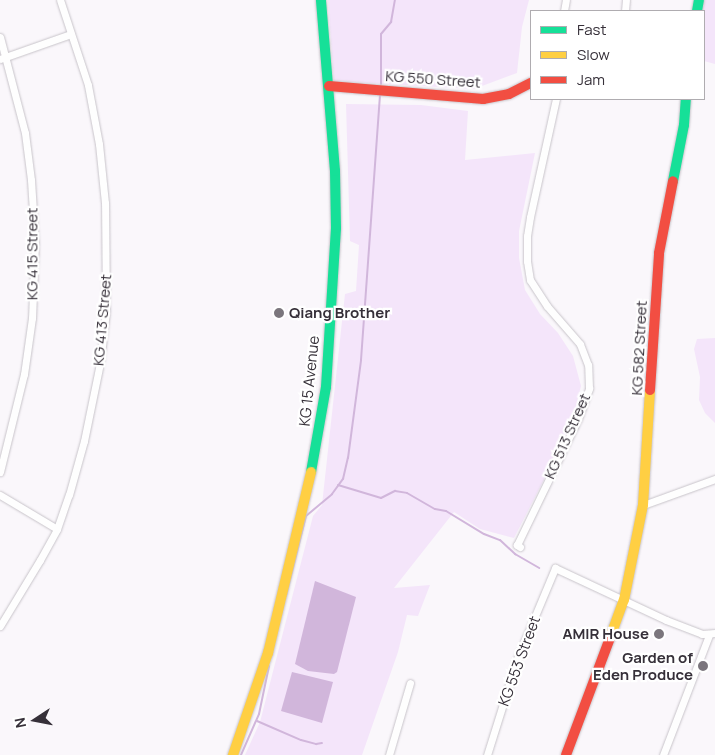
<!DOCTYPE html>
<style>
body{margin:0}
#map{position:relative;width:715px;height:755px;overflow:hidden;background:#faf7fb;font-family:Manrope,sans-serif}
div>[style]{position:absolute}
.green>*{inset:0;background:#f4e5fa}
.water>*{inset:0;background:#d1b6db}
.stream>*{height:2px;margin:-1px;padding:0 1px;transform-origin:1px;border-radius:1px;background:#d1b6db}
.roads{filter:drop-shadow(0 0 1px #c8c4ca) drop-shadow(0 0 1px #c8c4ca)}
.street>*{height:7px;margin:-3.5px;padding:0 3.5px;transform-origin:3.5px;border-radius:3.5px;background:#fefefe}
.fast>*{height:10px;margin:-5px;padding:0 5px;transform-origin:5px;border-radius:5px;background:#16e098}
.slow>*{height:10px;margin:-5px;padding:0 5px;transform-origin:5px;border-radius:5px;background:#ffcf43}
.jam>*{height:10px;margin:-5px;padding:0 5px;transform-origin:5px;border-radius:5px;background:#f24e42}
.dots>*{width:14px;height:14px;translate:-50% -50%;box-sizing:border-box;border:2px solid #fff;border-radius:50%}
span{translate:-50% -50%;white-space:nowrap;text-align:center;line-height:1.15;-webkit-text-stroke:4.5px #fff;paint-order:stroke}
.street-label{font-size:15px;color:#363039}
.poi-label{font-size:15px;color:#363039;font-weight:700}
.left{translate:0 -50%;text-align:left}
.right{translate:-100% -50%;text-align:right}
.legend{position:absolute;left:530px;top:10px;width:175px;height:90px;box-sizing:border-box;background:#fff;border:1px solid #afacb0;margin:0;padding:6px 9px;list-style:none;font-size:15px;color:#363039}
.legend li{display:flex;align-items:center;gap:10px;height:25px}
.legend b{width:25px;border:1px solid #afacb0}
.north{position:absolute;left:10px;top:695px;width:50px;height:50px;-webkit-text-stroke:4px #fff;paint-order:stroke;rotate:259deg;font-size:14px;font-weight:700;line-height:20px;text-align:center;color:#363039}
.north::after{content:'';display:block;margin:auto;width:18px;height:22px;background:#363039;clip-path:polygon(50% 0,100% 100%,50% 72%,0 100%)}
</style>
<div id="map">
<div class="green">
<div style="clip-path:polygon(328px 0,529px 0,522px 27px,517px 73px,474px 89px,334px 81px)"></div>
<div style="clip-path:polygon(698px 0,715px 0,715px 64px,704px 61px,704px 11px,696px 11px)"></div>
<div style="clip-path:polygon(346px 104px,421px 105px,468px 111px,465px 160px,535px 153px,519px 231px,519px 258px,525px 290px,540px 314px,558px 333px,573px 356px,581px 386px,570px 429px,514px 538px,480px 529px,454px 512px,394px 588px,430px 585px,418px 616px,407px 615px,398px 652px,362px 755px,245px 755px,260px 722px,313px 516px,322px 505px,345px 294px,356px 291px,359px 245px,350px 241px)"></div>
<div style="clip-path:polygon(715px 338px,715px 423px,705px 413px,699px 400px,700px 377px,694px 349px,697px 339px)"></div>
</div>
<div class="water">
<div style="clip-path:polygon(315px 581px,356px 597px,337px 672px,334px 674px,308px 671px,295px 664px)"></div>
<div style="clip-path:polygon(292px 672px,333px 682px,322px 723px,281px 711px)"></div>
</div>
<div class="stream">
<div style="left:381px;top:84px;width:50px;rotate:-90deg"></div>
<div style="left:381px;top:34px;width:16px;rotate:-50deg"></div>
<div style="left:391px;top:22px;width:22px;rotate:-80deg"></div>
<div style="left:338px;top:485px;width:45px;rotate:16.8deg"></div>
<div style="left:381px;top:498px;width:16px;rotate:-27deg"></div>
<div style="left:395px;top:491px;width:12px;rotate:9deg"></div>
<div style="left:407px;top:493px;width:32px;rotate:30deg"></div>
<div style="left:435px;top:509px;width:11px;rotate:10deg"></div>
<div style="left:446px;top:511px;width:44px;rotate:31.2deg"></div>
<div style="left:484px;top:534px;width:17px;rotate:21deg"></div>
<div style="left:500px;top:540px;width:21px;rotate:43deg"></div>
<div style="left:515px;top:554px;width:28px;rotate:30deg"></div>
<div style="left:286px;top:596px;width:82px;rotate:-76deg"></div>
<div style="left:306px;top:516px;width:34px;rotate:-40deg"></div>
<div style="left:332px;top:494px;width:19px;rotate:-54deg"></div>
<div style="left:343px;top:479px;width:22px;rotate:-77deg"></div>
<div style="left:348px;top:458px;width:99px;rotate:-82.4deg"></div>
<div style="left:361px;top:360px;width:265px;rotate:-85.9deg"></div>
<div style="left:257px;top:721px;width:48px;rotate:23.4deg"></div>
<div style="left:301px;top:740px;width:16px;rotate:15deg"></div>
<div style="left:316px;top:744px;width:6px;rotate:-9deg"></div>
<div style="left:241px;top:755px;width:45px;rotate:-66.3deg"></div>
<div style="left:259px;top:714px;width:49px;rotate:-78.2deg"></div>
</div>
<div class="roads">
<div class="street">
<div style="left:564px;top:11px;width:11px;rotate:-80deg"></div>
<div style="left:625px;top:11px;width:11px;rotate:-85deg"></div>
<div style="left:0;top:37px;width:99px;rotate:75.4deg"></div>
<div style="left:25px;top:133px;width:47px;rotate:82.7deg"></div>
<div style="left:31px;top:180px;width:64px;rotate:86.4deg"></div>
<div style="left:35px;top:244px;width:74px;rotate:92.3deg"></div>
<div style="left:32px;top:318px;width:57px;rotate:98.1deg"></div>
<div style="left:24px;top:374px;width:101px;rotate:103.8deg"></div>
<div style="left:0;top:59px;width:75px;rotate:-19.4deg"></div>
<div style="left:0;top:495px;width:66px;rotate:30.8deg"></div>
<div style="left:643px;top:505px;width:77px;rotate:-19.9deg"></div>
<div style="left:520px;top:547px;width:4px;rotate:-146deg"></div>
<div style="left:517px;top:545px;width:140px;rotate:-64.2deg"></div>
<div style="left:578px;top:419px;width:33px;rotate:-70deg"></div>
<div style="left:589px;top:388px;width:23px;rotate:-92deg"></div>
<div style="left:588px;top:365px;width:22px;rotate:-111deg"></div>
<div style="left:580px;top:344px;width:50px;rotate:-131deg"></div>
<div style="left:547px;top:306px;width:31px;rotate:-123deg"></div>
<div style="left:530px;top:280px;width:19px;rotate:-99deg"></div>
<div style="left:527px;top:261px;width:25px;rotate:-90deg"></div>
<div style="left:527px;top:236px;width:19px;rotate:-81deg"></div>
<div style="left:530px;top:217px;width:121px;rotate:-77.6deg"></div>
<div style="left:0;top:626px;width:77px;rotate:-58.8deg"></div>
<div style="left:40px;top:560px;width:35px;rotate:-61deg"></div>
<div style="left:57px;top:529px;width:36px;rotate:-71deg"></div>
<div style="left:69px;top:495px;width:56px;rotate:-74.5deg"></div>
<div style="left:84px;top:441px;width:80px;rotate:-78.4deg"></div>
<div style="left:100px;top:363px;width:52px;rotate:-83.4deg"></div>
<div style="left:106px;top:311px;width:108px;rotate:-90.5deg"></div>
<div style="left:105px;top:203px;width:59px;rotate:-95.8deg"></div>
<div style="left:99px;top:144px;width:60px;rotate:-100.6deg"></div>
<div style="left:88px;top:85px;width:89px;rotate:-108.2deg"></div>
<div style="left:389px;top:755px;width:75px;rotate:-73.7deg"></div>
<div style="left:487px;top:755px;width:101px;rotate:-72.6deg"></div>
<div style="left:517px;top:659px;width:99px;rotate:-67.3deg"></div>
<div style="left:555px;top:568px;width:123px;rotate:25.1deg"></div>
<div style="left:666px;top:620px;width:39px;rotate:21deg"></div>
<div style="left:702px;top:634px;width:13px;rotate:-4deg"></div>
<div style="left:663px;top:755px;width:129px;rotate:-69deg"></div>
</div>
<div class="fast">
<div style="left:697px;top:11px;width:11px;rotate:-80deg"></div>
<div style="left:673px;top:181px;width:57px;rotate:-78.9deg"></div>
<div style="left:684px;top:125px;width:26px;rotate:-86deg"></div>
<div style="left:311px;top:472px;width:86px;rotate:-80deg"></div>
<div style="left:326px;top:387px;width:159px;rotate:-86.4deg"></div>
<div style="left:336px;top:228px;width:57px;rotate:-91deg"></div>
<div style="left:335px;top:171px;width:172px;rotate:-94.7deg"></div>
</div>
<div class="slow">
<div style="left:611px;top:635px;width:37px;rotate:-70deg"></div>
<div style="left:624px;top:600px;width:97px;rotate:-78.7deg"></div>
<div style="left:643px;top:505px;width:115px;rotate:-86.5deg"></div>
<div style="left:233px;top:755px;width:108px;rotate:-71.1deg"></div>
<div style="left:268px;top:653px;width:186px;rotate:-76.6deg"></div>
</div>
<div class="jam">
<div style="left:329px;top:86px;width:155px;rotate:4.8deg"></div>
<div style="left:483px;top:99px;width:26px;rotate:-11deg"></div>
<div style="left:509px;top:94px;width:25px;rotate:-27deg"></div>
<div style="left:650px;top:390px;width:137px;rotate:-86.2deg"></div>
<div style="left:659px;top:253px;width:73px;rotate:-79deg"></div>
<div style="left:566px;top:755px;width:128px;rotate:-69.4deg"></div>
</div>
</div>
<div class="dots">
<div style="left:279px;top:313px;background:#7b767d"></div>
<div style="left:659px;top:634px;background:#7b767d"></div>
<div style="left:703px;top:666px;background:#7b767d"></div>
</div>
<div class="street-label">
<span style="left:433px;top:79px;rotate:4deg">KG 550 Street</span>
<span style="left:32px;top:254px;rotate:-90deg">KG 415 Street</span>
<span style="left:102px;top:320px;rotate:-85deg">KG 413 Street</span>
<span style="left:639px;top:348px;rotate:-87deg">KG 582 Street</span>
<span style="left:309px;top:381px;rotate:-84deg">KG 15 Avenue</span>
<span style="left:567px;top:436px;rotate:-66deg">KG 513 Street</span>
<span style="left:519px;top:661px;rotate:-70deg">KG 553 Street</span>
</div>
<div class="poi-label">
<span class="left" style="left:289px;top:313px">Qiang Brother</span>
<span class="right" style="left:649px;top:634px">AMIR House</span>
<span class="right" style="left:693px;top:666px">Garden of<br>Eden Produce</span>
</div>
<ul class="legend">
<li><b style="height:6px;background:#16e098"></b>Fast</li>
<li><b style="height:6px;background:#ffcf43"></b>Slow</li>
<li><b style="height:6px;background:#f24e42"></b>Jam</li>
</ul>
<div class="north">N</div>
</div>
